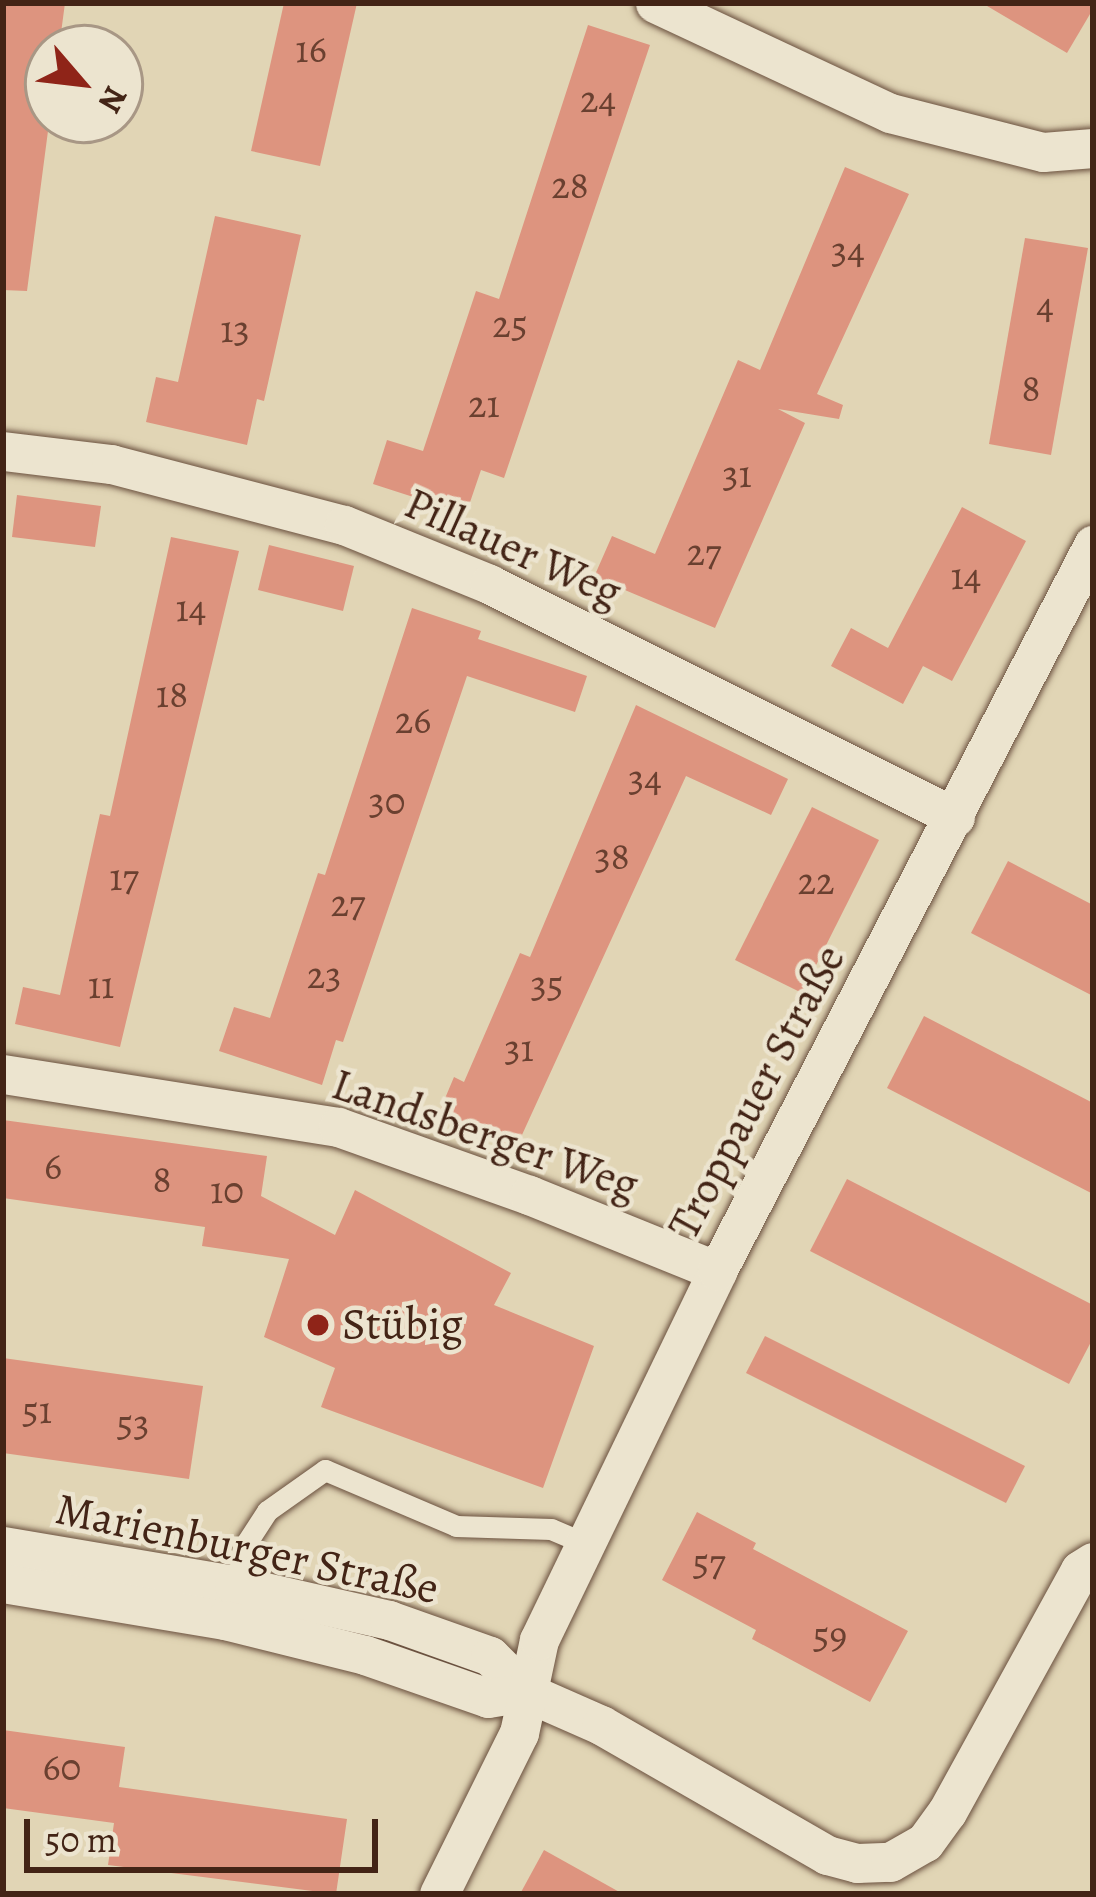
<!DOCTYPE html>
<meta charset="utf-8">
<style>
body{margin:0}
#map{position:relative;width:1096px;height:1897px;overflow:hidden;background:#e1d5b5;font-family:Alegreya,serif}
div>[style]{position:absolute}
.building>*{inset:0;background:#dd947f}
.roads{filter:drop-shadow(0 0 3px #6a503e) drop-shadow(0 0 3px #6a503e)}
.service>*{height:21px;margin:-10.5px;padding:0 10.5px;transform-origin:10.5px;border-radius:10.5px;background:#ece4cf}
.minor>*{height:39px;margin:-19.5px;padding:0 19.5px;transform-origin:19.5px;border-radius:19.5px;background:#ece4cf}
.dots>*{width:33px;height:33px;translate:-50% -50%;box-sizing:border-box;border:6px solid #ece4cf;border-radius:50%}
span{translate:-50% -50%;white-space:nowrap;text-align:center;line-height:1.15;-webkit-text-stroke:9px #ece4cf;paint-order:stroke}
.number-label{font-size:39px;color:#6a4030}
.number-label span{-webkit-text-stroke-width:0}
.street-label{font-size:45px;color:#432416}
.poi-label{font-size:45px;color:#432416}
.left{translate:0 -50%;text-align:left}
.frame{position:absolute;inset:0;border:6px solid #432416;pointer-events:none}
.north{position:absolute;left:24px;top:24px;width:120px;height:120px;box-sizing:border-box;background:#ece4cf;border:3px solid #a89785;border-radius:50%;rotate:118deg;font-size:33px;font-weight:700;line-height:48px;text-align:center;color:#432416}
.north::after{content:'';display:block;margin:auto;width:42px;height:54px;background:#8f2418;clip-path:polygon(50% 0,100% 100%,50% 72%,0 100%)}
.scale{position:absolute;left:24px;top:1819px;width:354px;height:54px;box-sizing:border-box;border:6px solid #432416;border-top:0;padding-left:15px;font-size:36px;line-height:42px;white-space:nowrap;color:#432416;-webkit-text-stroke:9px #ece4cf;paint-order:stroke}
</style>
<div id="map">
<div class="building">
<div style="clip-path:polygon(3px 3px,65px 3px,59px 48px,48px 48px,48px 131px,27px 291px,3px 290px)"></div>
<div style="clip-path:polygon(284px 3px,357px 3px,320px 166px,251px 151px)"></div>
<div style="clip-path:polygon(982px 3px,1093px 3px,1093px 9px,1067px 53px)"></div>
<div style="clip-path:polygon(588px 25px,650px 45px,504px 478px,481px 470px,466px 514px,373px 484px,387px 440px,423px 451px,476px 291px,499px 299px)"></div>
<div style="clip-path:polygon(845px 167px,909px 194px,817px 394px,843px 405px,839px 419px,778px 409px,805px 423px,715px 628px,594px 577px,612px 536px,655px 554px,738px 360px,760px 370px)"></div>
<div style="clip-path:polygon(215px 216px,301px 235px,264px 401px,257px 399px,247px 445px,146px 422px,156px 377px,178px 382px)"></div>
<div style="clip-path:polygon(1025px 238px,1088px 248px,1051px 455px,989px 444px)"></div>
<div style="clip-path:polygon(17px 495px,101px 506px,95px 547px,12px 537px)"></div>
<div style="clip-path:polygon(962px 507px,1026px 541px,952px 681px,923px 666px,903px 704px,831px 666px,851px 628px,888px 648px)"></div>
<div style="clip-path:polygon(171px 537px,239px 551px,120px 1047px,15px 1024px,23px 987px,60px 995px,100px 814px,110px 816px)"></div>
<div style="clip-path:polygon(269px 545px,354px 566px,343px 611px,258px 590px)"></div>
<div style="clip-path:polygon(412px 608px,481px 631px,478px 639px,587px 676px,575px 712px,467px 676px,343px 1042px,336px 1040px,322px 1085px,219px 1051px,234px 1007px,270px 1018px,318px 873px,325px 875px)"></div>
<div style="clip-path:polygon(636px 705px,788px 779px,771px 815px,686px 776px,516px 1148px,438px 1115px,454px 1077px,464px 1082px,520px 953px,530px 957px)"></div>
<div style="clip-path:polygon(812px 807px,879px 840px,802px 993px,735px 960px)"></div>
<div style="clip-path:polygon(1008px 861px,1093px 905px,1093px 996px,971px 933px)"></div>
<div style="clip-path:polygon(924px 1016px,1093px 1103px,1093px 1194px,887px 1088px)"></div>
<div style="clip-path:polygon(3px 1120px,267px 1156px,261px 1196px,335px 1235px,355px 1190px,511px 1273px,494px 1305px,594px 1346px,543px 1488px,321px 1407px,335px 1368px,264px 1337px,289px 1259px,202px 1246px,205px 1227px,3px 1198px)"></div>
<div style="clip-path:polygon(847px 1179px,1093px 1305px,1093px 1338px,1069px 1384px,810px 1251px)"></div>
<div style="clip-path:polygon(765px 1336px,1025px 1466px,1006px 1503px,746px 1373px)"></div>
<div style="clip-path:polygon(3px 1358px,203px 1386px,189px 1479px,3px 1453px)"></div>
<div style="clip-path:polygon(697px 1512px,756px 1543px,753px 1549px,908px 1631px,870px 1702px,752px 1639px,756px 1630px,662px 1580px)"></div>
<div style="clip-path:polygon(3px 1730px,125px 1747px,119px 1787px,347px 1819px,336px 1894px,108px 1865px,114px 1823px,3px 1808px)"></div>
<div style="clip-path:polygon(544px 1850px,623px 1894px,520px 1894px)"></div>
</div>
<div class="roads">
<div class="service">
<div style="left:232px;top:1594px;width:54px;rotate:-73.9deg"></div>
<div style="left:247px;top:1542px;width:37px;rotate:-57deg"></div>
<div style="left:267px;top:1511px;width:71px;rotate:-35.3deg"></div>
<div style="left:325px;top:1470px;width:142px;rotate:23.1deg"></div>
<div style="left:456px;top:1526px;width:95px;rotate:1.8deg"></div>
<div style="left:551px;top:1529px;width:38px;rotate:23deg"></div>
</div>
<div class="minor">
<div style="left:655px;top:3px;width:259px;rotate:25.1deg"></div>
<div style="left:890px;top:113px;width:158px;rotate:14.3deg"></div>
<div style="left:1043px;top:152px;width:50px;rotate:-4.6deg"></div>
<div style="left:3px;top:451px;width:109px;rotate:6.9deg"></div>
<div style="left:111px;top:464px;width:241px;rotate:14.7deg"></div>
<div style="left:344px;top:525px;width:157px;rotate:22.1deg"></div>
<div style="left:489px;top:584px;width:521px;rotate:26.57deg"></div>
<div style="left:3px;top:1074px;width:339px;rotate:9deg"></div>
<div style="left:338px;top:1127px;width:203px;rotate:19.6deg"></div>
<div style="left:529px;top:1195px;width:203px;rotate:22deg"></div>
<div style="left:3px;top:1546px;width:234px;rotate:9.6deg"></div>
<div style="left:234px;top:1585px;width:159px;rotate:12.7deg"></div>
<div style="left:389px;top:1620px;width:107px;rotate:19.6deg"></div>
<div style="left:490px;top:1656px;width:51px;rotate:45deg"></div>
<div style="left:526px;top:1692px;width:82px;rotate:23.7deg"></div>
<div style="left:601px;top:1725px;width:261px;rotate:29.9deg"></div>
<div style="left:827px;top:1855px;width:31px;rotate:15deg"></div>
<div style="left:857px;top:1863px;width:33px;rotate:-2deg"></div>
<div style="left:890px;top:1862px;width:40px;rotate:-29.7deg"></div>
<div style="left:925px;top:1842px;width:37px;rotate:-54deg"></div>
<div style="left:947px;top:1812px;width:276px;rotate:-61.2deg"></div>
<div style="left:1080px;top:1570px;width:15px;rotate:-32deg"></div>
<div style="left:3px;top:1583px;width:225px;rotate:9.5deg"></div>
<div style="left:225px;top:1620px;width:144px;rotate:14deg"></div>
<div style="left:365px;top:1655px;width:130px;rotate:19.3deg"></div>
<div style="left:488px;top:1698px;width:38px;rotate:-9deg"></div>
<div style="left:439px;top:1894px;width:180px;rotate:-63.6deg"></div>
<div style="left:519px;top:1733px;width:95px;rotate:-77.9deg"></div>
<div style="left:539px;top:1640px;width:410px;rotate:-64.2deg"></div>
<div style="left:717px;top:1271px;width:818px;rotate:-62.62deg"></div>
</div>
</div>
<div class="dots">
<div style="left:318px;top:1325px;background:#8f2418"></div>
</div>
<div class="number-label">
<span style="left:311px;top:49px">16</span>
<span style="left:598px;top:99px">24</span>
<span style="left:570px;top:185px">28</span>
<span style="left:848px;top:250px">34</span>
<span style="left:1045px;top:305px">4</span>
<span style="left:510px;top:324px">25</span>
<span style="left:235px;top:329px">13</span>
<span style="left:1031px;top:388px">8</span>
<span style="left:484px;top:404px">21</span>
<span style="left:737px;top:474px">31</span>
<span style="left:704px;top:552px">27</span>
<span style="left:966px;top:576px">14</span>
<span style="left:191px;top:608px">14</span>
<span style="left:172px;top:694px">18</span>
<span style="left:413px;top:720px">26</span>
<span style="left:645px;top:778px">34</span>
<span style="left:387px;top:801px">30</span>
<span style="left:612px;top:856px">38</span>
<span style="left:124px;top:877px">17</span>
<span style="left:816px;top:881px">22</span>
<span style="left:348px;top:903px">27</span>
<span style="left:324px;top:975px">23</span>
<span style="left:547px;top:984px">35</span>
<span style="left:101px;top:985px">11</span>
<span style="left:519px;top:1048px">31</span>
<span style="left:53px;top:1166px">6</span>
<span style="left:162px;top:1179px">8</span>
<span style="left:227px;top:1190px">10</span>
<span style="left:37px;top:1410px">51</span>
<span style="left:133px;top:1423px">53</span>
<span style="left:709px;top:1562px">57</span>
<span style="left:830px;top:1635px">59</span>
<span style="left:62px;top:1767px">60</span>
</div>
<div class="street-label">
<span style="left:513px;top:548px;rotate:24deg">Pillauer Weg</span>
<span style="left:757px;top:1092px;rotate:-62deg">Troppauer Straße</span>
<span style="left:485px;top:1135px;rotate:19deg">Landsberger Weg</span>
<span style="left:247px;top:1549px;rotate:12deg">Marienburger Straße</span>
</div>
<div class="poi-label">
<span class="left" style="left:342px;top:1325px">Stübig</span>
</div>
<div class="frame"></div>
<div class="north">N</div>
<div class="scale">50 m</div>
</div>
